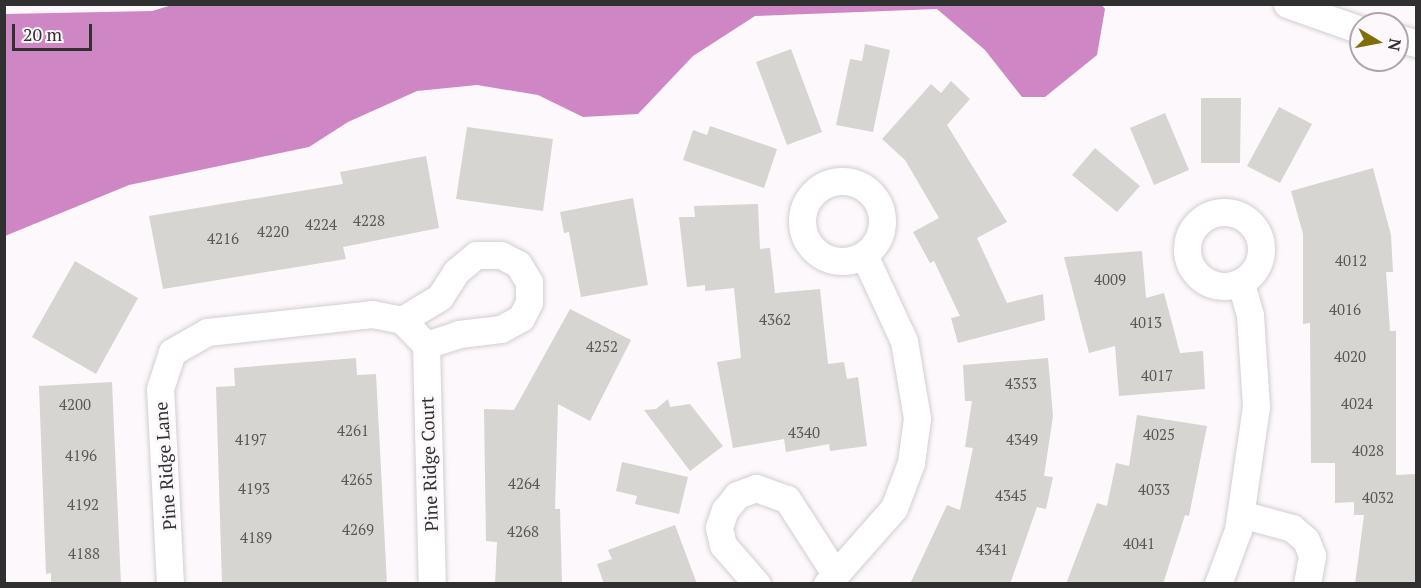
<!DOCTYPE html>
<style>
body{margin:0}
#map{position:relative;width:1421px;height:588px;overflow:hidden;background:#fcf8fb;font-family:"PT Serif",serif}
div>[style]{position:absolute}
.water>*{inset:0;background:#ce86c4}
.building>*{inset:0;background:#d6d5d1}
.roads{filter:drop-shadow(0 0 2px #d2ced1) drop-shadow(0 0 2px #d2ced1)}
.minor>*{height:27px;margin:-13.5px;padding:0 13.5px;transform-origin:13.5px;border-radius:13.5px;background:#fff}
.minor>.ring{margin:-13.5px;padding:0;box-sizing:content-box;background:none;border:27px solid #fff;border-radius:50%}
span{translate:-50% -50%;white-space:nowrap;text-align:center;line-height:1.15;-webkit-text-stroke:5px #fcf8fb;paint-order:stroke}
.number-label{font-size:15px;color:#5a5959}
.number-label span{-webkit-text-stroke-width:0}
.street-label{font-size:18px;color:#313031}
.frame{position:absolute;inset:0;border:6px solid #313031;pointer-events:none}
.north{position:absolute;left:1349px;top:12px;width:60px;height:60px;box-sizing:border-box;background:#fcf8fb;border:2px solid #aba8aa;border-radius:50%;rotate:100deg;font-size:16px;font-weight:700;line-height:24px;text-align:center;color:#313031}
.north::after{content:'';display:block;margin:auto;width:21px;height:27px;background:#806d09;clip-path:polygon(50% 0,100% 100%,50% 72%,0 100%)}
.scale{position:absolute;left:12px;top:24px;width:80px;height:27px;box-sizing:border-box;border:3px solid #313031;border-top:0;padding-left:8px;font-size:18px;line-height:21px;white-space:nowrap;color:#313031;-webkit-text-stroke:4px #fcf8fb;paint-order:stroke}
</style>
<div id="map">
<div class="water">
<div style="clip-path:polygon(172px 5px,1101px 4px,1105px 9px,1097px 55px,1045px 97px,1022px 97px,985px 50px,937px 9px,755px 16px,693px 56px,638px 114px,583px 117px,538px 95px,477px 85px,417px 91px,348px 122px,309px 147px,129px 185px,5px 236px,5px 14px,152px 11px)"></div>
</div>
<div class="building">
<div style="clip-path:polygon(865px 44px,890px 50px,873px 132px,836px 125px,850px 59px,862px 61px)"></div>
<div style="clip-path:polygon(791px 49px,822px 132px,787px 145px,756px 62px)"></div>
<div style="clip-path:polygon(951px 81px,970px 99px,947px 125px,1007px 222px,977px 238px,1007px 303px,1043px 294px,1045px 320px,958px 343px,951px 318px,960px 316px,934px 261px,930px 263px,913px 232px,939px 218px,905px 160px,882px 139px,931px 84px,941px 93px)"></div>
<div style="clip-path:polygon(1201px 98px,1241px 98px,1240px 163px,1201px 163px)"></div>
<div style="clip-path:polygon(1279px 107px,1312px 124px,1280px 183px,1247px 166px)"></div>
<div style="clip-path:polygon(1165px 113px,1189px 170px,1154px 185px,1130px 128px)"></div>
<div style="clip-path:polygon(710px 126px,777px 149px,764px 188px,683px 160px,693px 130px,707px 135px)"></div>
<div style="clip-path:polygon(467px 127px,553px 139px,543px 211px,456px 199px)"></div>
<div style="clip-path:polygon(1095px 148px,1140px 186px,1117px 212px,1072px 175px)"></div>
<div style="clip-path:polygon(426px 156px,439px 228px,343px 247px,346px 259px,163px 289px,149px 216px,343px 184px,340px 172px)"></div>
<div style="clip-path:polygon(1373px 168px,1391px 235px,1393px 272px,1386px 272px,1390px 331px,1396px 331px,1396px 475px,1416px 474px,1416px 584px,1355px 584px,1364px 515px,1354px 515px,1354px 502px,1335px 503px,1335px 463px,1311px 463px,1310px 323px,1303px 324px,1303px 234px,1291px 191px)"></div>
<div style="clip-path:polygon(633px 198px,648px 285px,581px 297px,569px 232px,564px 233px,560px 212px)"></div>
<div style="clip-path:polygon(758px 204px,760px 249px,770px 248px,775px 293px,820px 289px,828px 364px,844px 362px,847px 379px,858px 377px,867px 446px,830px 451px,829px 444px,786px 452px,784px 439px,733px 448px,717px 362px,741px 358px,734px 288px,705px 291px,705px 285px,687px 287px,679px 217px,695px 217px,694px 206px)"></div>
<div style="clip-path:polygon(1142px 251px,1146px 298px,1164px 293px,1180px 353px,1203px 351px,1205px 389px,1119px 396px,1115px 346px,1089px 353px,1064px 257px)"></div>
<div style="clip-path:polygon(75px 261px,138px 298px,96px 374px,32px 337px)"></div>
<div style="clip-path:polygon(570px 309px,631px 340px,590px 421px,558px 404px,555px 509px,560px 509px,562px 584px,495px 584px,497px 542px,486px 541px,484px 409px,514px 410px)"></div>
<div style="clip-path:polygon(356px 358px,357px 375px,376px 374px,387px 584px,222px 584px,216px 387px,235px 386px,234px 368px)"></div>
<div style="clip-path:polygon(1048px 358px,1053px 416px,1044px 476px,1053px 477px,1046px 509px,1037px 507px,1010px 584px,910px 584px,947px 505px,960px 510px,973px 448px,965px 447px,972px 401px,965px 401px,963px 365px)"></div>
<div style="clip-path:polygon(112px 382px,121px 584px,51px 584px,51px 573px,46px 574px,39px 386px)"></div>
<div style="clip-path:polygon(668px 399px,670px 407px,690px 404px,723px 446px,690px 471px,644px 410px,656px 409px)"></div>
<div style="clip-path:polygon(1137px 415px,1207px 426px,1189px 516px,1185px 515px,1163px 584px,1066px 584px,1097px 503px,1107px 506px,1116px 463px,1129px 466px)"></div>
<div style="clip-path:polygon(622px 462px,688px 477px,679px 514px,635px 504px,637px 496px,616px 491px)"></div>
<div style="clip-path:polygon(675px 525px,697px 584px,604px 584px,597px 564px,612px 559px,608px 550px)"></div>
</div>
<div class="roads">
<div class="minor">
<div style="left:1287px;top:4px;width:78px;rotate:19.4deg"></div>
<div style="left:1397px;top:38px;width:20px;rotate:15deg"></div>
<div class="ring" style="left:802px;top:181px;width:53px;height:53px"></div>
<div class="ring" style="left:1187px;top:212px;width:47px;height:47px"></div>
<div style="left:426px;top:345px;width:239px;rotate:88.6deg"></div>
<div style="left:1241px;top:514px;width:53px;rotate:15.4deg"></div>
<div style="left:1292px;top:528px;width:18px;rotate:41deg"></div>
<div style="left:1306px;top:540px;width:17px;rotate:69deg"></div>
<div style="left:1312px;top:556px;width:28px;rotate:100deg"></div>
<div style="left:170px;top:584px;width:195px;rotate:-92.9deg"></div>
<div style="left:160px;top:389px;width:39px;rotate:-72deg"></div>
<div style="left:172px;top:352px;width:40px;rotate:-29.7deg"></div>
<div style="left:207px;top:332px;width:166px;rotate:-6.2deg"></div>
<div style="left:372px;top:314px;width:31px;rotate:11deg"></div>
<div style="left:402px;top:320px;width:35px;rotate:46deg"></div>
<div style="left:426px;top:345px;width:35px;rotate:-18deg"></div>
<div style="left:459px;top:334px;width:42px;rotate:-6.8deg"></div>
<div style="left:501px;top:329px;width:23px;rotate:-29deg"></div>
<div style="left:521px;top:318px;width:18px;rotate:-63deg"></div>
<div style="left:529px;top:302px;width:20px;rotate:-90deg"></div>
<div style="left:529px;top:282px;width:21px;rotate:-121deg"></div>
<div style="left:518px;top:264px;width:19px;rotate:-152deg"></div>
<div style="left:501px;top:255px;width:25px;rotate:180deg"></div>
<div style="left:476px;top:255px;width:26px;rotate:140deg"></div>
<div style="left:456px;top:272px;width:30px;rotate:123deg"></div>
<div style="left:440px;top:297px;width:44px;rotate:148.8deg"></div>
<div style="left:757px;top:584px;width:52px;rotate:-131.1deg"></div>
<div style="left:723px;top:545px;width:18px;rotate:-103deg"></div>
<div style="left:719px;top:527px;width:18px;rotate:-71deg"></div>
<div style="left:725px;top:510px;width:19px;rotate:-51deg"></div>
<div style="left:737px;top:495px;width:20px;rotate:-20deg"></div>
<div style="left:756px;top:488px;width:33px;rotate:20deg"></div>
<div style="left:787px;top:499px;width:90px;rotate:57.2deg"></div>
<div style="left:827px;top:584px;width:101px;rotate:-48.6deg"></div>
<div style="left:894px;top:508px;width:48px;rotate:-69.3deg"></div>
<div style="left:911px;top:463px;width:45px;rotate:-82.4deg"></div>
<div style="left:917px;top:418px;width:78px;rotate:-99.6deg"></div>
<div style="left:904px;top:341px;width:95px;rotate:-114.9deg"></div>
<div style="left:1218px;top:584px;width:58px;rotate:-69.7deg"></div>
<div style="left:1238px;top:530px;width:125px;rotate:-81.7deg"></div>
<div style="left:1256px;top:406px;width:91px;rotate:-93.8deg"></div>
<div style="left:1250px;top:315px;width:33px;rotate:-106deg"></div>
</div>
</div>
<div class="number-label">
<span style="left:369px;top:221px">4228</span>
<span style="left:321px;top:225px">4224</span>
<span style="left:273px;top:232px">4220</span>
<span style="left:223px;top:239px">4216</span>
<span style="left:1351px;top:261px">4012</span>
<span style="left:1110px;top:280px">4009</span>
<span style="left:1345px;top:310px">4016</span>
<span style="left:775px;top:320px">4362</span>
<span style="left:1146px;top:323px">4013</span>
<span style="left:602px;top:347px">4252</span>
<span style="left:1350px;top:357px">4020</span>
<span style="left:1157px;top:376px">4017</span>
<span style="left:1021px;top:384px">4353</span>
<span style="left:1357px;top:404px">4024</span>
<span style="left:75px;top:405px">4200</span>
<span style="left:353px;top:431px">4261</span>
<span style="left:804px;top:433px">4340</span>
<span style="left:1159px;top:435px">4025</span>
<span style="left:251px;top:440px">4197</span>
<span style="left:1022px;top:440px">4349</span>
<span style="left:1368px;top:451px">4028</span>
<span style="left:81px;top:456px">4196</span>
<span style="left:357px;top:480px">4265</span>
<span style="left:524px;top:484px">4264</span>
<span style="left:254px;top:489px">4193</span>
<span style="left:1154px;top:490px">4033</span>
<span style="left:1011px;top:496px">4345</span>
<span style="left:1378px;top:498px">4032</span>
<span style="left:83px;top:505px">4192</span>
<span style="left:358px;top:530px">4269</span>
<span style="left:523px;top:532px">4268</span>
<span style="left:256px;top:538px">4189</span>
<span style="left:1139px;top:544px">4041</span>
<span style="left:992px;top:550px">4341</span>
<span style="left:84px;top:554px">4188</span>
</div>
<div class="street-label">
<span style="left:429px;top:464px;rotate:-92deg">Pine Ridge Court</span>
<span style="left:165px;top:466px;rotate:-94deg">Pine Ridge Lane</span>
</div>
<div class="frame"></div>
<div class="north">N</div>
<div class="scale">20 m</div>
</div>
